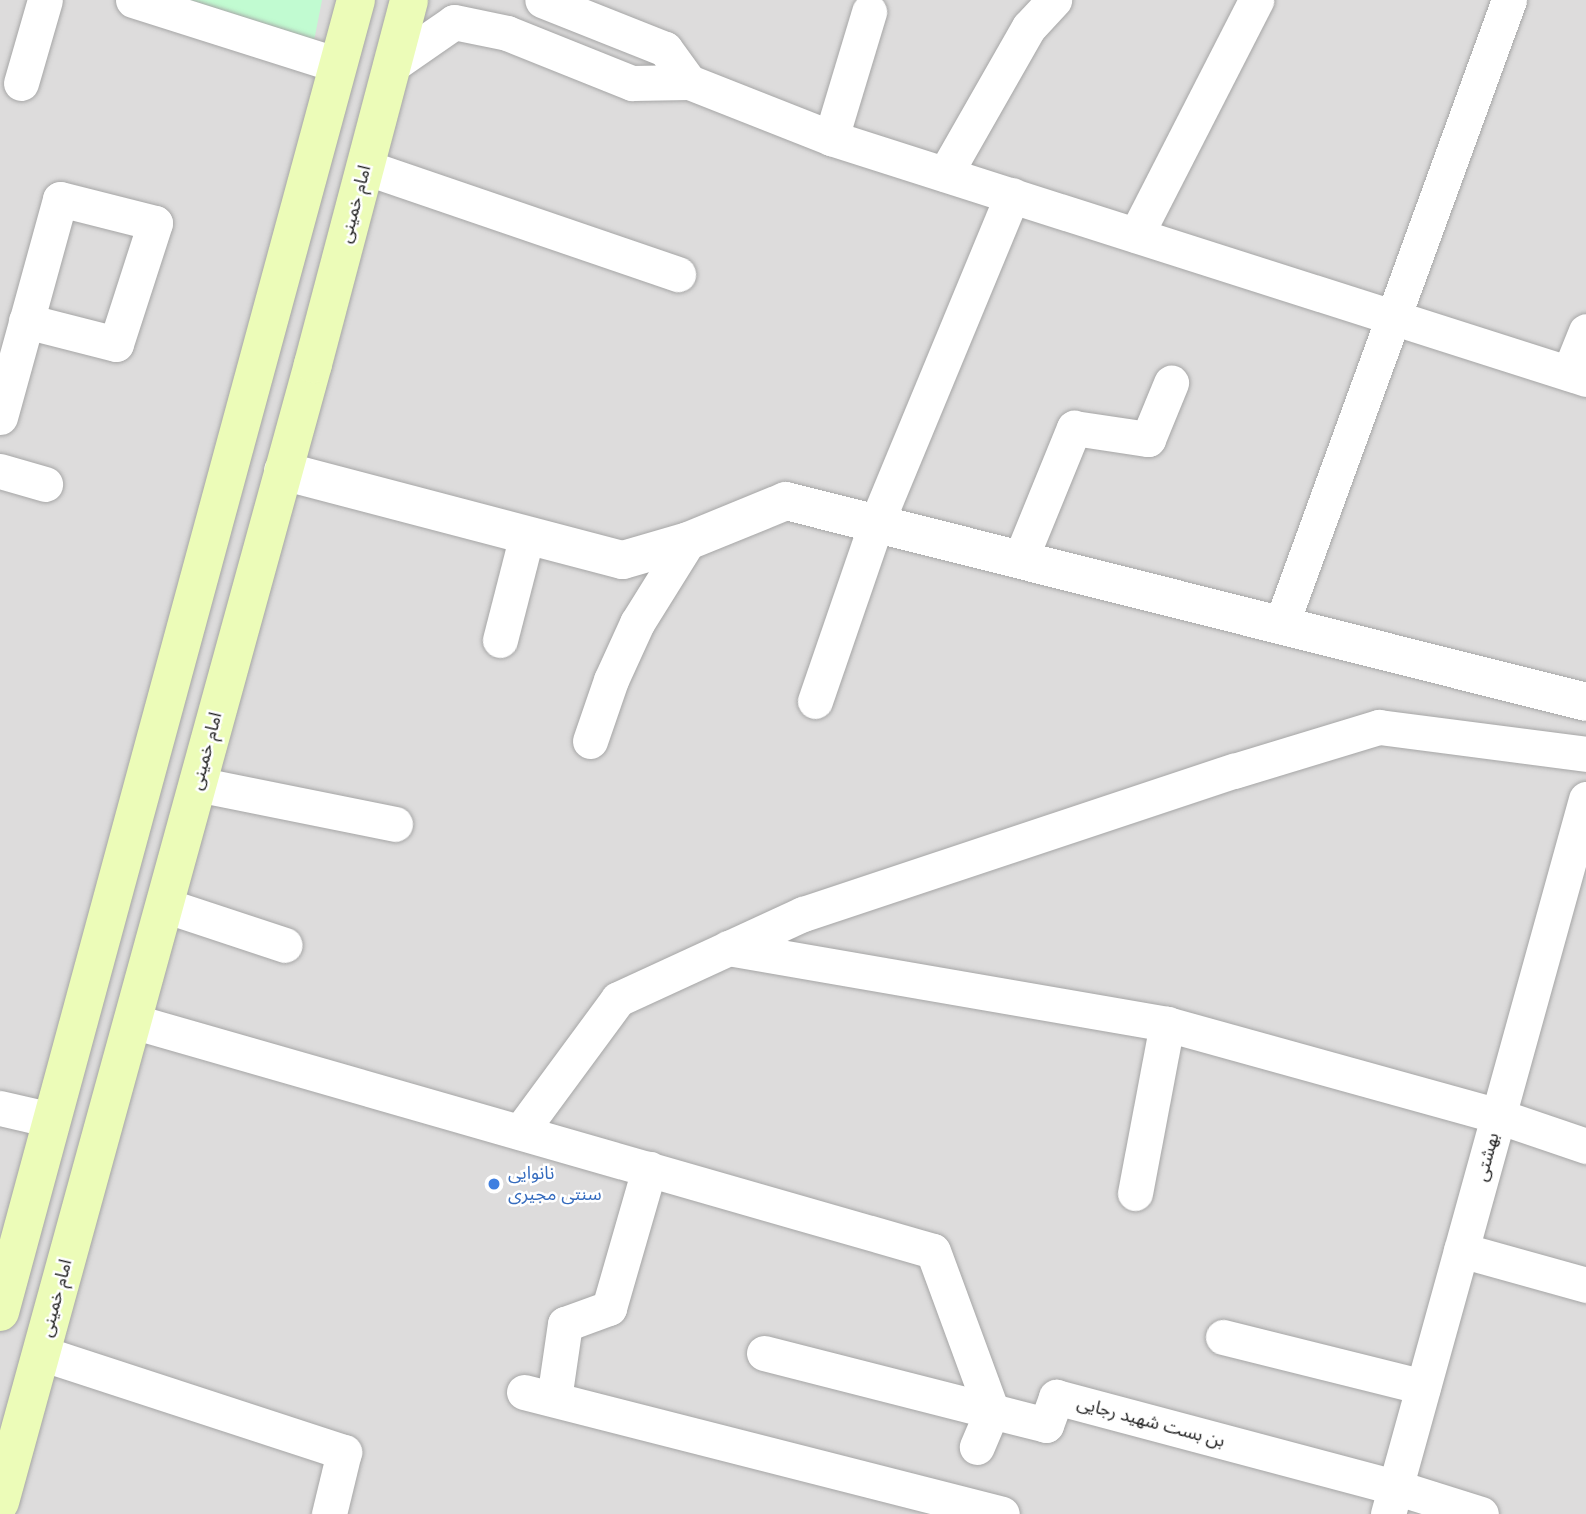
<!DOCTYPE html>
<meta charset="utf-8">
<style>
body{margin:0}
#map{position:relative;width:1586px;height:1514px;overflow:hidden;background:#f0efe5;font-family:"PT Sans","Noto Sans Arabic",sans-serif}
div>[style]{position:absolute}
.residential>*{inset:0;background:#dddcdc}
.park>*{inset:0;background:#c1fbd1}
.roads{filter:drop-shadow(0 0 2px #a6a6a6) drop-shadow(0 0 2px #a6a6a6)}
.minor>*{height:35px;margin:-17.5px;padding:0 17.5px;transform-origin:17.5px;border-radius:17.5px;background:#fff}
.tertiary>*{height:38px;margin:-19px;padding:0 19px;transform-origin:19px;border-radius:19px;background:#fff}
.secondary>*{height:38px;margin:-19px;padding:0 19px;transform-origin:19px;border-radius:19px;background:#ecfcb8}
.dots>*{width:19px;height:19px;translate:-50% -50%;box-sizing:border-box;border:4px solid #fff;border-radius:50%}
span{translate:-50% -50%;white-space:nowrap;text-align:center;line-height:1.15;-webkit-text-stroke:5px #fff;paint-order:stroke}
.street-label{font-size:18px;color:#1f1f1f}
.shop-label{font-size:18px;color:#366cbe}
.left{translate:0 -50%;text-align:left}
</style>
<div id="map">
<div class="residential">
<div style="clip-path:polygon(0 0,1586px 0,1586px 1514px,0 1514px)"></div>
</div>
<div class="park">
<div style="clip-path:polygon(186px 0,322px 0,314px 41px)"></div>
</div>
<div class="roads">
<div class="minor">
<div style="left:133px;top:0;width:215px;rotate:17.6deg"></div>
<div style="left:392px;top:65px;width:75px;rotate:-34.7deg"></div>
<div style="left:454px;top:22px;width:54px;rotate:11.7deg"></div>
<div style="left:507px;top:33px;width:135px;rotate:21.8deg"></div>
<div style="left:632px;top:83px;width:57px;rotate:-1deg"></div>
<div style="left:689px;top:82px;width:41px;rotate:-126deg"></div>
<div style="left:665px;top:49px;width:132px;rotate:-158.3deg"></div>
<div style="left:689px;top:82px;width:153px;rotate:21.5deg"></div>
<div style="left:831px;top:138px;width:793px;rotate:17.7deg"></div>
<div style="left:21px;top:83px;width:86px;rotate:-73.9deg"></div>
<div style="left:831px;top:138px;width:132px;rotate:-73.2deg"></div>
<div style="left:365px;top:167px;width:331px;rotate:18.9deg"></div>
<div style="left:945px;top:174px;width:169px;rotate:-60.3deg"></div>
<div style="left:1029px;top:27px;width:37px;rotate:-47deg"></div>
<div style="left:1136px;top:235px;width:264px;rotate:-62.9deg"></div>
<div style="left:1569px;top:373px;width:45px;rotate:-68deg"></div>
<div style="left:0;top:417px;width:226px;rotate:-74.6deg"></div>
<div style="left:60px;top:199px;width:98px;rotate:14.2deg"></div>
<div style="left:155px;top:223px;width:127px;rotate:107.9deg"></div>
<div style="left:116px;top:344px;width:93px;rotate:-165.7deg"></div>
<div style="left:0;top:471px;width:47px;rotate:16.1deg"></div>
<div style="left:1020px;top:560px;width:143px;rotate:-67.8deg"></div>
<div style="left:1074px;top:428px;width:75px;rotate:8.5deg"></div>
<div style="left:1148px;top:439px;width:61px;rotate:-67.7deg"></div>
<div style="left:1281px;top:625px;width:665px;rotate:-69.96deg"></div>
<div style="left:500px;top:640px;width:108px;rotate:-75.6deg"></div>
<div style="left:815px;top:701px;width:187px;rotate:-71deg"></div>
<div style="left:876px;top:524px;width:356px;rotate:-67.5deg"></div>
<div style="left:590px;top:741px;width:65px;rotate:-71deg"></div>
<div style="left:611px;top:680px;width:63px;rotate:-65.5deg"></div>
<div style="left:637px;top:623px;width:97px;rotate:-58.1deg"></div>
<div style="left:197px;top:784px;width:202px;rotate:11.4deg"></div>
<div style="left:164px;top:905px;width:127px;rotate:18.3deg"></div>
<div style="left:728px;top:948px;width:446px;rotate:9.8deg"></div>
<div style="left:1167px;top:1024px;width:344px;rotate:15.5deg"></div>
<div style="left:1498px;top:1116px;width:93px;rotate:18.8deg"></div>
<div style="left:132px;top:1021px;width:833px;rotate:16.02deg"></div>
<div style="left:933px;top:1251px;width:171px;rotate:69.8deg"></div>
<div style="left:992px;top:1411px;width:39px;rotate:113deg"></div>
<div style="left:0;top:1108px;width:53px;rotate:13deg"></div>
<div style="left:520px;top:1132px;width:165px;rotate:-53.6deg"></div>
<div style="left:618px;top:999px;width:204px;rotate:-24.7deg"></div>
<div style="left:803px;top:914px;width:454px;rotate:-18.4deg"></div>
<div style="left:1234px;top:771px;width:152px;rotate:-16.9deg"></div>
<div style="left:1379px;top:727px;width:209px;rotate:7.4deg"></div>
<div style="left:1135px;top:1193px;width:172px;rotate:-79.3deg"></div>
<div style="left:1461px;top:1250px;width:130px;rotate:15.6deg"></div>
<div style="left:1223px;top:1337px;width:206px;rotate:14deg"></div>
<div style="left:41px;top:1353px;width:319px;rotate:18.1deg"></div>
<div style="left:344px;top:1452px;width:64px;rotate:103.6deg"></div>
<div style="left:764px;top:1353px;width:291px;rotate:14.3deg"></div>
<div style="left:1046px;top:1425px;width:30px;rotate:-70deg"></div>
<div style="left:1056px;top:1397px;width:351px;rotate:14.9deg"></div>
<div style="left:1395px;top:1487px;width:90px;rotate:17.4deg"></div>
<div style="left:524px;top:1392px;width:493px;rotate:14.3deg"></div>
<div style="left:554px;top:1399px;width:76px;rotate:-81.7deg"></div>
<div style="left:565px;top:1324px;width:47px;rotate:-20deg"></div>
<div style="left:609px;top:1308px;width:145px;rotate:-73.9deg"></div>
<div style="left:1388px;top:1514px;width:742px;rotate:-74.52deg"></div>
</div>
<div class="tertiary">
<div style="left:283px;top:471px;width:351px;rotate:14.7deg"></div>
<div style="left:623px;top:560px;width:68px;rotate:-16.3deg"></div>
<div style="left:688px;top:541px;width:106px;rotate:-22.2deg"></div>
<div style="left:786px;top:501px;width:825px;rotate:14.1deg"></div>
</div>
<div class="secondary">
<div style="left:0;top:1312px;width:1359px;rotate:-74.82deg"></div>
<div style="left:0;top:1502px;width:1180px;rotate:-74.62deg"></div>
<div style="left:313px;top:364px;width:376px;rotate:-75.2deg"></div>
</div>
</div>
<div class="dots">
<div style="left:494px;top:1184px;background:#3f7fe0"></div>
</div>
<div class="street-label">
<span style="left:355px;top:204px;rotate:-75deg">امام خمینی</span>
<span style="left:206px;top:751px;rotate:-75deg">امام خمینی</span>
<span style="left:1487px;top:1157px;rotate:-75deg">بهشتی</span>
<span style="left:56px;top:1298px;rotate:-75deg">امام خمینی</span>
<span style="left:1151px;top:1422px;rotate:15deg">بن بست شهید رجایی</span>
</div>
<div class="shop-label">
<span class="left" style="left:508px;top:1184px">نانوایی<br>سنتی مجیری</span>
</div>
</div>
